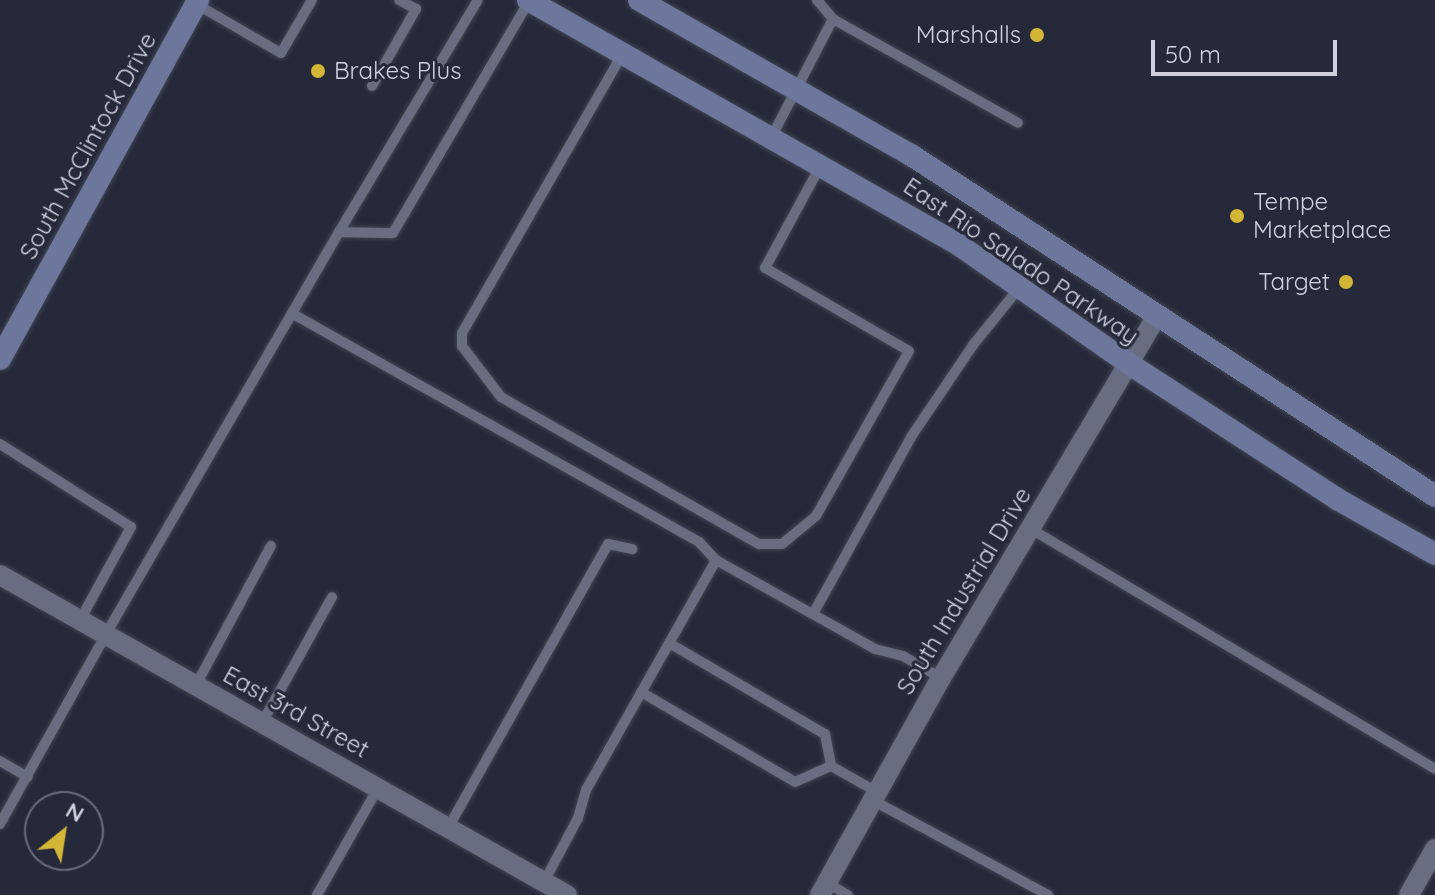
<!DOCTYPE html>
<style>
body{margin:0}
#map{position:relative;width:1435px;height:895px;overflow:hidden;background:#25293a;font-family:Quicksand,sans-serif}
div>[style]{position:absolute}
.roads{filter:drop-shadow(0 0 2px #404452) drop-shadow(0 0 2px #404452)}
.service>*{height:10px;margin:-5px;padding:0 5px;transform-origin:5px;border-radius:5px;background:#686d81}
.minor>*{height:20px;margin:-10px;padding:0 10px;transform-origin:10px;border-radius:10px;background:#686d81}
.secondary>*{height:22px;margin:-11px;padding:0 11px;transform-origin:11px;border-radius:11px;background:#6d769b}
.dots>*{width:22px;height:22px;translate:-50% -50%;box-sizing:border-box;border:4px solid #25293a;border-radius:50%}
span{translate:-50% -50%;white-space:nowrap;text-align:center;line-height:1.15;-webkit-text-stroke:6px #25293a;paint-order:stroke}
.poi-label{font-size:24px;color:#ced1dd}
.right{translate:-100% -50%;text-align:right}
.left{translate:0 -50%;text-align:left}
.street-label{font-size:24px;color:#ced1dd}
.north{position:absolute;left:24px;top:791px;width:80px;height:80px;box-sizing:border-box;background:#25293a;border:2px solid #696c7b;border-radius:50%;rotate:30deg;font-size:22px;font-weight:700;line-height:32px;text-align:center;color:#ced1dd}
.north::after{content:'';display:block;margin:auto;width:28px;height:36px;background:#d3b635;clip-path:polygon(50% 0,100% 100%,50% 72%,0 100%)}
.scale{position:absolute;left:1151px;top:40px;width:186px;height:36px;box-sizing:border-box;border:4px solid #ced1dd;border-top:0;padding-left:10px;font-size:24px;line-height:28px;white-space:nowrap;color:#ced1dd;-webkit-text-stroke:6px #25293a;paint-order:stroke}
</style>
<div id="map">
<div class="roads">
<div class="service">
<div style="left:196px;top:4px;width:98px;rotate:30deg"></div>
<div style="left:281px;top:53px;width:61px;rotate:-59.7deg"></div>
<div style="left:833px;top:19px;width:212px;rotate:29.3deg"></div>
<div style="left:623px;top:53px;width:323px;rotate:119.9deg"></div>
<div style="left:462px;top:333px;width:13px;rotate:90deg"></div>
<div style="left:462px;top:346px;width:64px;rotate:52.6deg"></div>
<div style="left:501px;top:397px;width:297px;rotate:29.7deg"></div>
<div style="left:759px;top:544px;width:23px"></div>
<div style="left:782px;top:544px;width:44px;rotate:-39.5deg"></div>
<div style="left:816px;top:516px;width:189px;rotate:-60.6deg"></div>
<div style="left:909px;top:351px;width:166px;rotate:-150deg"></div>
<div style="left:765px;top:268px;width:117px;rotate:-61.5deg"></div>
<div style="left:372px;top:86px;width:89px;rotate:-60.3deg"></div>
<div style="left:416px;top:9px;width:19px;rotate:-152deg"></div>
<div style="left:772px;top:136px;width:132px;rotate:-62.5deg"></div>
<div style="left:833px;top:19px;width:25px;rotate:-130deg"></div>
<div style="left:339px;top:232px;width:270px;rotate:-59.1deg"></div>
<div style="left:293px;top:314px;width:466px;rotate:29.3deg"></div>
<div style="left:699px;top:542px;width:25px;rotate:47deg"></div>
<div style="left:0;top:444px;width:155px;rotate:32.4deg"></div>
<div style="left:131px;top:527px;width:106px;rotate:118.7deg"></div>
<div style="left:1031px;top:529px;width:470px;rotate:30.7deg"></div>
<div style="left:813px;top:614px;width:202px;rotate:-61deg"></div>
<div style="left:911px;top:437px;width:111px;rotate:-56deg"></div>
<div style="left:973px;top:345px;width:75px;rotate:-51deg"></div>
<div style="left:669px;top:643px;width:181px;rotate:30.3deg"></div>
<div style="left:825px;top:734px;width:33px;rotate:79deg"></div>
<div style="left:831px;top:766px;width:55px;rotate:29.4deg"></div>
<div style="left:196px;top:685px;width:158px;rotate:-61.7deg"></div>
<div style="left:641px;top:692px;width:178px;rotate:30.3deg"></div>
<div style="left:795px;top:782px;width:39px;rotate:-24deg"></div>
<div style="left:262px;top:723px;width:144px;rotate:-60.9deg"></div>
<div style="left:0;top:761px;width:32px;rotate:30deg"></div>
<div style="left:874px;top:801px;width:198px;rotate:28.4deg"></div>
<div style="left:0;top:824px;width:218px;rotate:-60.8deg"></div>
<div style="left:106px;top:634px;width:465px;rotate:-59.9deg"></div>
<div style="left:339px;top:232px;width:54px;rotate:1.1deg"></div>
<div style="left:393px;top:233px;width:269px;rotate:-59.6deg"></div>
<div style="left:448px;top:828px;width:326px;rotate:-60.6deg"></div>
<div style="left:608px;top:544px;width:25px;rotate:12deg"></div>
<div style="left:544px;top:882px;width:72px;rotate:-62deg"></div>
<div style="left:578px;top:818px;width:29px;rotate:-74deg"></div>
<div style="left:586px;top:790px;width:264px;rotate:-60.5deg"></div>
<div style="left:716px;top:560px;width:182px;rotate:29.2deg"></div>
<div style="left:875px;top:649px;width:29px;rotate:14deg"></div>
<div style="left:903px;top:656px;width:44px;rotate:30.1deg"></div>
<div style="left:827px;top:883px;width:24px;rotate:30deg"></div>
<div style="left:317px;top:895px;width:123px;rotate:-60.3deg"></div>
</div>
<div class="minor">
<div style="left:0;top:575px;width:651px;rotate:29.44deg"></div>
<div style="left:820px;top:895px;width:248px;rotate:-60.9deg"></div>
<div style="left:941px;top:678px;width:422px;rotate:-59.2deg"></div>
<div style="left:1409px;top:895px;width:53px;rotate:-60.5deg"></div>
</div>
<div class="secondary">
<div style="left:528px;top:0;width:496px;rotate:29.6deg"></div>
<div style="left:959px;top:245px;width:210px;rotate:34.9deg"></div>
<div style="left:1131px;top:365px;width:246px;rotate:33deg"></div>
<div style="left:1337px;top:499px;width:112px;rotate:29.3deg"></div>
<div style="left:639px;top:0;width:313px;rotate:29.7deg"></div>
<div style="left:911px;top:155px;width:625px;rotate:33.05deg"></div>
<div style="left:0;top:359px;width:410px;rotate:-61.1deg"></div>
</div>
</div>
<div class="dots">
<div style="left:1037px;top:35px;background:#d3b635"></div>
<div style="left:318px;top:71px;background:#d3b635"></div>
<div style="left:1237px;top:216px;background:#d3b635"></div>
<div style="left:1346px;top:282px;background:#d3b635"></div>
</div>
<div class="poi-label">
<span class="right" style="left:1021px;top:35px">Marshalls</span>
<span class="left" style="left:334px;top:71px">Brakes Plus</span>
<span class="left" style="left:1253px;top:216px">Tempe<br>Marketplace</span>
<span class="right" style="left:1330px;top:282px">Target</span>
</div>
<div class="street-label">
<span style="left:88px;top:146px;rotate:-61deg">South McClintock Drive</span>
<span style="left:1021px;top:261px;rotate:34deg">East Rio Salado Parkway</span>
<span style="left:964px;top:591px;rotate:-59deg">South Industrial Drive</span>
<span style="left:296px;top:712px;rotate:29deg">East 3rd Street</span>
</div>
<div class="north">N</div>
<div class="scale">50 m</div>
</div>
